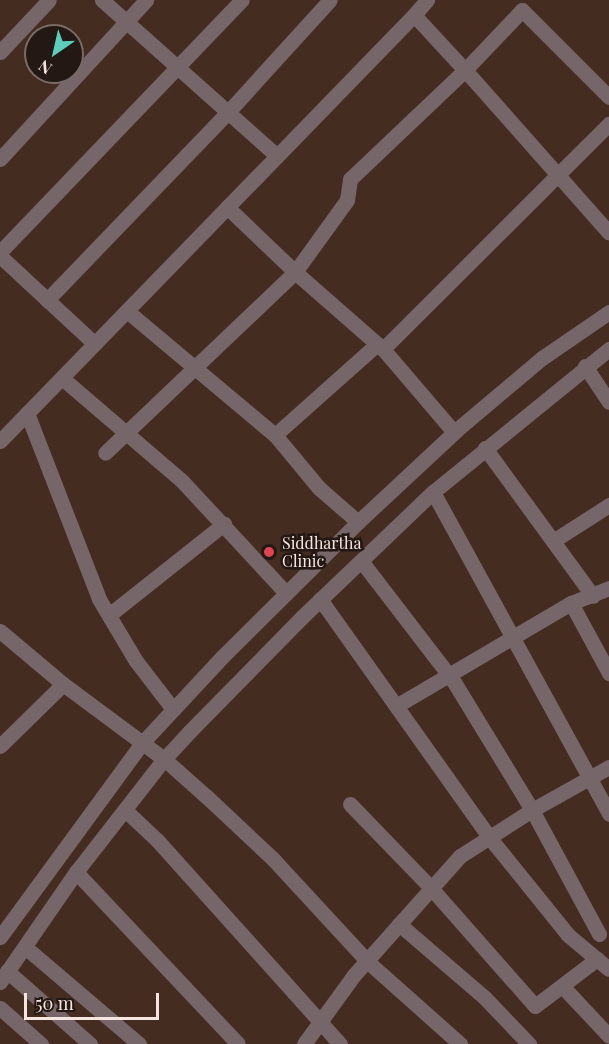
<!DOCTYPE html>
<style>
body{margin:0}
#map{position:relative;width:609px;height:1044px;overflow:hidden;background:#452c21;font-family:"Playfair Display",serif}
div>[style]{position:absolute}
.minor>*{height:15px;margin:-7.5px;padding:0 7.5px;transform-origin:7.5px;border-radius:7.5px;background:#766669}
.tertiary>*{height:15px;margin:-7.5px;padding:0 7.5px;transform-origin:7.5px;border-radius:7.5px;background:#766669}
.dots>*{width:16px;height:16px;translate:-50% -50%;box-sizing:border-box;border:3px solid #231813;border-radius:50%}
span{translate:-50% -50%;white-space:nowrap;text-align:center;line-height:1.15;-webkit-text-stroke:5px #231813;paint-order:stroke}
.poi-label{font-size:16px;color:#f7e6df}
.left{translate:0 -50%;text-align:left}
.north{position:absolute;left:24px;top:24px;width:60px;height:60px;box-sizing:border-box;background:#231813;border:2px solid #786a65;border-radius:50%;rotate:214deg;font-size:16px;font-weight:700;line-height:24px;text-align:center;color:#f7e6df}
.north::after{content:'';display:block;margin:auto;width:21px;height:27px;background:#5bcebc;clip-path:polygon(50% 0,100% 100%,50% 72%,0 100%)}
.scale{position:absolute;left:24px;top:993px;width:135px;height:27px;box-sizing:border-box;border:3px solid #f7e6df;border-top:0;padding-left:8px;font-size:18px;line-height:21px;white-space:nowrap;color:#f7e6df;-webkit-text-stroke:4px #231813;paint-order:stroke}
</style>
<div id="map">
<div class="minor">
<div style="left:102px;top:0;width:234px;rotate:41.7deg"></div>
<div style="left:414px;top:15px;width:20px;rotate:-49deg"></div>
<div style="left:0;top:52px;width:71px;rotate:-46.7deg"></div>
<div style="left:609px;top:97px;width:123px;rotate:-135deg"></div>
<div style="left:522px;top:10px;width:83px;rotate:133.5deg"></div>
<div style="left:465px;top:70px;width:217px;rotate:48.5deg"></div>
<div style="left:0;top:159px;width:216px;rotate:-47.4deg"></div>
<div style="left:227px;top:207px;width:94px;rotate:43.7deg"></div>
<div style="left:295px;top:272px;width:117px;rotate:41.2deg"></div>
<div style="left:383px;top:349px;width:109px;rotate:49.5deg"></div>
<div style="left:0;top:252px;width:349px;rotate:-46.2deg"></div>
<div style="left:0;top:256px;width:129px;rotate:42.8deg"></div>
<div style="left:47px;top:300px;width:261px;rotate:-46.1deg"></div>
<div style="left:228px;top:112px;width:151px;rotate:-47.7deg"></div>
<div style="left:127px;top:311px;width:193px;rotate:40deg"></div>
<div style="left:275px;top:435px;width:69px;rotate:50.3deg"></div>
<div style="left:319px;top:488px;width:52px;rotate:41.1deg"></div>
<div style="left:383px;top:349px;width:319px;rotate:-44.9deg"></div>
<div style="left:585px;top:366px;width:43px;rotate:56.3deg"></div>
<div style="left:62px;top:378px;width:158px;rotate:40.6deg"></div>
<div style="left:182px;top:481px;width:153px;rotate:47.1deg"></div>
<div style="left:27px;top:413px;width:199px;rotate:68.8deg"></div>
<div style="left:99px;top:599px;width:72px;rotate:59.2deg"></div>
<div style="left:136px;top:661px;width:61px;rotate:52.4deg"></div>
<div style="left:275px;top:435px;width:137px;rotate:-41.7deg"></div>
<div style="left:0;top:441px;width:594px;rotate:-45.82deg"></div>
<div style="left:414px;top:15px;width:75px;rotate:47.2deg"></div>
<div style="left:465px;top:70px;width:158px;rotate:136.5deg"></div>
<div style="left:350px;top:179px;width:21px;rotate:98deg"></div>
<div style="left:347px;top:200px;width:89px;rotate:125.8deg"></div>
<div style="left:295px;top:272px;width:262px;rotate:136.4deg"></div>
<div style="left:485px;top:448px;width:183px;rotate:53.9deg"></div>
<div style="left:433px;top:492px;width:367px;rotate:61.3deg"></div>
<div style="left:553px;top:541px;width:67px;rotate:-32.7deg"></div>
<div style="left:362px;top:562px;width:151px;rotate:52.5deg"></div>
<div style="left:454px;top:682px;width:150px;rotate:58.6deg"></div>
<div style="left:532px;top:810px;width:141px;rotate:61.6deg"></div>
<div style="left:320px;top:599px;width:292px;rotate:54.6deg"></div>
<div style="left:489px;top:837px;width:126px;rotate:51.1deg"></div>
<div style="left:568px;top:935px;width:53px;rotate:39.7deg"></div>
<div style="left:571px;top:603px;width:80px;rotate:61.5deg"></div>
<div style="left:109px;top:615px;width:147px;rotate:-38.4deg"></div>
<div style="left:0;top:631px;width:82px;rotate:40.1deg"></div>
<div style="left:63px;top:684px;width:126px;rotate:36.6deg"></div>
<div style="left:164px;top:759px;width:57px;rotate:41.5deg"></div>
<div style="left:207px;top:797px;width:91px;rotate:43.2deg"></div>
<div style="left:273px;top:859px;width:139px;rotate:47.3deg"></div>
<div style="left:367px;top:961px;width:125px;rotate:41.7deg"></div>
<div style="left:396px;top:706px;width:203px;rotate:-30.5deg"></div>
<div style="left:571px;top:603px;width:41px;rotate:-21.5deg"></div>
<div style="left:0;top:746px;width:88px;rotate:-44.5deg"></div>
<div style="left:350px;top:804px;width:117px;rotate:46deg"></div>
<div style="left:431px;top:888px;width:157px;rotate:48.6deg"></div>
<div style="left:535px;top:1006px;width:78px;rotate:-37.2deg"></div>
<div style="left:125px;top:810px;width:44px;rotate:43.2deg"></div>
<div style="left:157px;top:840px;width:274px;rotate:48.1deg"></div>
<div style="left:76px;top:872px;width:236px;rotate:46.7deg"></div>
<div style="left:399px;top:924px;width:113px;rotate:40.7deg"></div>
<div style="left:485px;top:998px;width:64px;rotate:46.3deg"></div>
<div style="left:25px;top:947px;width:150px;rotate:40.4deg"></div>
<div style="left:7px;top:971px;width:111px;rotate:41.3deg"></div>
<div style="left:563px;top:987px;width:67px;rotate:46.8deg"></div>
<div style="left:0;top:1008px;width:55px;rotate:41.3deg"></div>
<div style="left:304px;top:1044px;width:85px;rotate:-54.1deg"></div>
<div style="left:354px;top:975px;width:159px;rotate:-48.3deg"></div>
<div style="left:460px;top:856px;width:85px;rotate:-32.6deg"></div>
<div style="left:532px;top:810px;width:88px;rotate:-29.2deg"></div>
</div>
<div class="tertiary">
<div style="left:0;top:937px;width:240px;rotate:-53.8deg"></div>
<div style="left:142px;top:743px;width:117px;rotate:-47.1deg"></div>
<div style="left:222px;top:657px;width:192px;rotate:-44.8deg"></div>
<div style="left:358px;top:522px;width:139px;rotate:-43deg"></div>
<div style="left:460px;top:427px;width:107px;rotate:-40.1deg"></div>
<div style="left:542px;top:358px;width:81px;rotate:-34.5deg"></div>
<div style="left:0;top:982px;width:134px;rotate:-55.4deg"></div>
<div style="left:76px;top:872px;width:143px;rotate:-52.1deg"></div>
<div style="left:164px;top:759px;width:38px;rotate:-47deg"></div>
<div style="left:190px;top:731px;width:160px;rotate:-45.5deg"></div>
<div style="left:302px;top:617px;width:181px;rotate:-43.7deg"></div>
<div style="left:433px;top:492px;width:227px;rotate:-39.1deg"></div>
</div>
<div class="dots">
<div style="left:269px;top:552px;background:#e0444e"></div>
</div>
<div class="poi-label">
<span class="left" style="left:282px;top:552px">Siddhartha<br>Clinic</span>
</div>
<div class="north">N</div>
<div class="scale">50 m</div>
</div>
